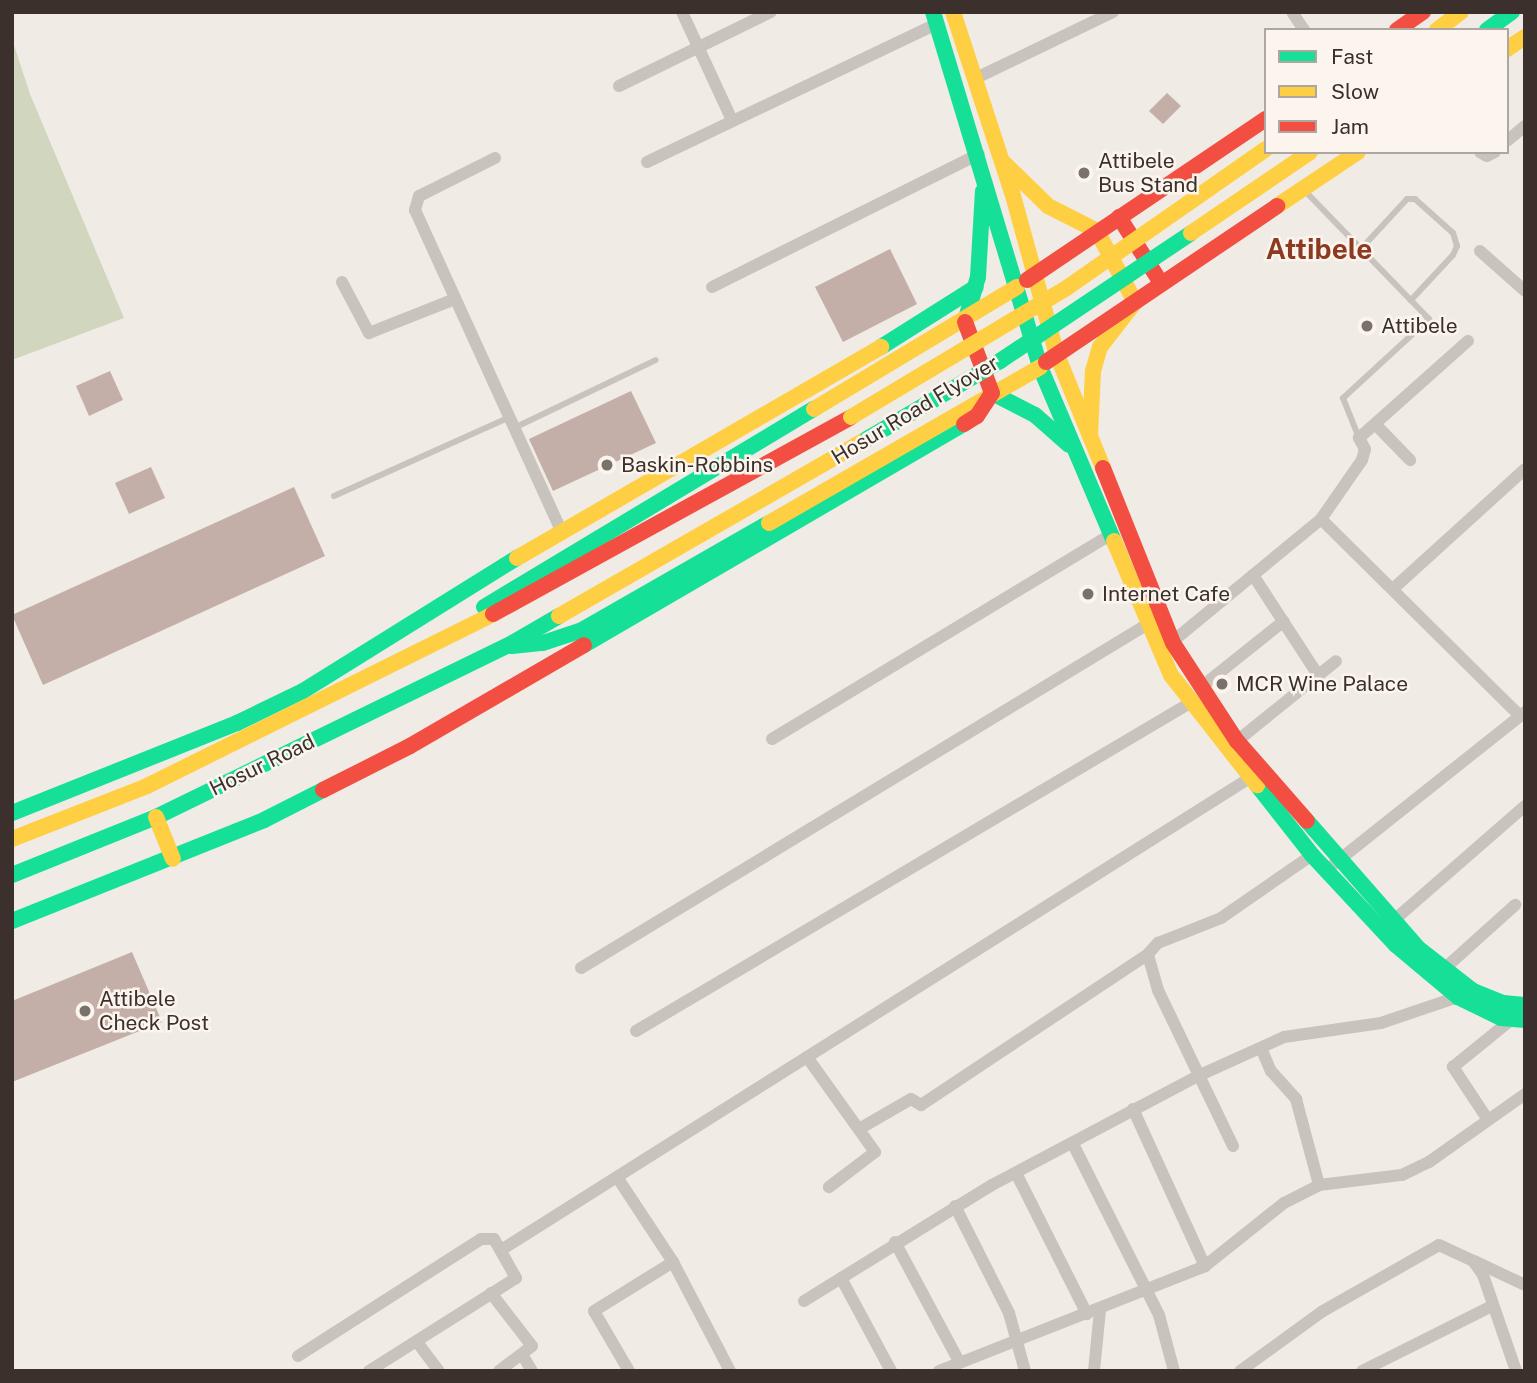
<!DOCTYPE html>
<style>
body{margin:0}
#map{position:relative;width:1537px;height:1383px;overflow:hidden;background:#f0ebe5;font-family:"Public Sans",sans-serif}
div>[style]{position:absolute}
.green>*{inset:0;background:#d1d6bf}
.building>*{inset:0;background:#c3afa7}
.lane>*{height:6px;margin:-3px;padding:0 3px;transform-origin:3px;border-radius:3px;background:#c9c3be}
.street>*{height:12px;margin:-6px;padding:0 6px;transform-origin:6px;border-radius:6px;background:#c9c3be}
.fast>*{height:16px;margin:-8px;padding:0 8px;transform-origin:8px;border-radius:8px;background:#16e098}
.slow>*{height:16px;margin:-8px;padding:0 8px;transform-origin:8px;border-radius:8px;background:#ffcf43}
.jam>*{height:16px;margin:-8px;padding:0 8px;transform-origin:8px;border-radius:8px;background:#f24e42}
.fast-bridge>*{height:16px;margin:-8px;padding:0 8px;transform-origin:8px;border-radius:8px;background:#16e098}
.slow-bridge>*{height:16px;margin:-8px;padding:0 8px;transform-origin:8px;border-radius:8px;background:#ffcf43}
.dots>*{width:19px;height:19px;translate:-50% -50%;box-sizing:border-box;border:4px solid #fbf5ee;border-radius:50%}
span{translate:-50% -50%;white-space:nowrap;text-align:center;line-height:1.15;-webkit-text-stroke:5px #fbf5ee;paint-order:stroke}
.poi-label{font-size:21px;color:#3b302b}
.left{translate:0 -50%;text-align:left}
.street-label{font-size:21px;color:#3b302b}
.district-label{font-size:28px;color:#8c3b22;font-weight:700}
.frame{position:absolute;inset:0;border:14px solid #3b302b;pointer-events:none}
.legend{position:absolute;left:1264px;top:28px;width:245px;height:126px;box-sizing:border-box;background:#fbf5ee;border:2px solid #aea6a0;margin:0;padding:9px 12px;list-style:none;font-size:21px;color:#3b302b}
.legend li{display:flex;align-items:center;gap:14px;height:35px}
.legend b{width:35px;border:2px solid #aea6a0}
</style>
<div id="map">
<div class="green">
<div style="clip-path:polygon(12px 39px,30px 94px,124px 318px,12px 360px)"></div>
</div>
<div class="building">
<div style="clip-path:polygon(1167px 93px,1181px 106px,1163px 124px,1149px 111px)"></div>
<div style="clip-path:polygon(890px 249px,917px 304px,843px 342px,815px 287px)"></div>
<div style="clip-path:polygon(110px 371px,123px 400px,89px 416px,76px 386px)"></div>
<div style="clip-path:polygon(631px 391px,656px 443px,553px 491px,529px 439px)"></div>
<div style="clip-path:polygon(151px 467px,165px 498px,129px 514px,115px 483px)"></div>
<div style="clip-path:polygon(294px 487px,325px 556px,43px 685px,12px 615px)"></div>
<div style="clip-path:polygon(132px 952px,162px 1022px,12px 1082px,12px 1001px)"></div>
</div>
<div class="lane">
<div style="left:1304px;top:190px;width:180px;rotate:45.9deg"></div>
<div style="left:1429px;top:319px;width:117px;rotate:137.4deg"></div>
<div style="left:1343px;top:398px;width:43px;rotate:68.2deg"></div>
<div style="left:1360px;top:250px;width:69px;rotate:-47.3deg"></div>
<div style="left:1407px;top:199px;width:8px"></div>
<div style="left:1415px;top:199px;width:51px;rotate:41.8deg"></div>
<div style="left:1453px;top:233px;width:14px;rotate:73deg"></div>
<div style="left:1457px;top:246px;width:10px;rotate:114deg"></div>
<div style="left:1453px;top:255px;width:62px;rotate:133deg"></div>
<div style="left:514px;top:428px;width:157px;rotate:-25.6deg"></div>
<div style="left:334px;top:496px;width:193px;rotate:-24.2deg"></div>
</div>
<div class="street">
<div style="left:682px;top:12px;width:119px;rotate:65.2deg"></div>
<div style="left:1292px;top:12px;width:22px;rotate:56deg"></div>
<div style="left:974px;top:79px;width:154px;rotate:-25.7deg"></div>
<div style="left:619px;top:86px;width:169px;rotate:-26deg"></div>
<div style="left:1507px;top:141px;width:23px;rotate:-40deg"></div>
<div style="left:1480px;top:152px;width:8px;rotate:30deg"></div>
<div style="left:1487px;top:156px;width:9px;rotate:-27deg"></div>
<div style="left:495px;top:158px;width:85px;rotate:153.4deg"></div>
<div style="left:419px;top:196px;width:15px;rotate:106deg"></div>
<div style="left:415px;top:210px;width:352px;rotate:65.5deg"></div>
<div style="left:647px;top:162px;width:320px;rotate:-25.5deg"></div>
<div style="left:1480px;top:251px;width:60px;rotate:41.6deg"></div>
<div style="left:342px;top:282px;width:58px;rotate:62.1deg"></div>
<div style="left:369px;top:333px;width:92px;rotate:-21.6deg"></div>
<div style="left:712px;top:287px;width:298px;rotate:-26.5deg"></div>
<div style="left:1376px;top:425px;width:49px;rotate:45.8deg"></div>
<div style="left:1321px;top:519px;width:280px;rotate:44.7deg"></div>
<div style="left:1253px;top:575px;width:119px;rotate:57deg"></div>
<div style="left:1395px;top:587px;width:176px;rotate:-42.2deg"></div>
<div style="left:1167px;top:646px;width:200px;rotate:-39.5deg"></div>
<div style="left:1321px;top:519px;width:72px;rotate:-55.2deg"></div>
<div style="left:1362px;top:460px;width:11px;rotate:-75deg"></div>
<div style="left:1365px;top:449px;width:13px;rotate:-119deg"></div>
<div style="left:1359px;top:438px;width:146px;rotate:-41.7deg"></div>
<div style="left:1200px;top:688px;width:107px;rotate:-38.6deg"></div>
<div style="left:772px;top:739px;width:397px;rotate:-31.1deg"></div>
<div style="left:1237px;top:741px;width:127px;rotate:-38.9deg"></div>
<div style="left:1334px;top:864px;width:244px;rotate:-38.5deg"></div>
<div style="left:1393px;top:921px;width:175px;rotate:-41.1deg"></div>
<div style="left:581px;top:968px;width:673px;rotate:-31.26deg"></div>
<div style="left:1444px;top:969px;width:96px;rotate:-42deg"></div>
<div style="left:636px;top:1031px;width:644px;rotate:-30.63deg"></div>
<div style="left:1261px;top:1048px;width:25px;rotate:67deg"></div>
<div style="left:1271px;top:1071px;width:38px;rotate:48deg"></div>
<div style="left:1296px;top:1099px;width:89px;rotate:75deg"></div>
<div style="left:807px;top:1057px;width:117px;rotate:54.4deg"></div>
<div style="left:875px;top:1152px;width:58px;rotate:142.7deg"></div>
<div style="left:1133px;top:1109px;width:173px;rotate:65.4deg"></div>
<div style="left:1488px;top:1120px;width:64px;rotate:-123.4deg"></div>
<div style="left:1453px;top:1067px;width:76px;rotate:-39.1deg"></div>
<div style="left:859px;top:1129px;width:60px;rotate:-30deg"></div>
<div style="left:911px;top:1099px;width:12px;rotate:31deg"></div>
<div style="left:921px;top:1105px;width:273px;rotate:-33.6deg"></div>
<div style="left:1073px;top:1144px;width:191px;rotate:63.3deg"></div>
<div style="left:1159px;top:1315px;width:58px;rotate:75deg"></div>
<div style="left:1233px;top:1146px;width:173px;rotate:-115.7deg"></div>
<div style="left:1158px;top:990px;width:37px;rotate:-106deg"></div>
<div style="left:1148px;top:954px;width:15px;rotate:-48deg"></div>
<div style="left:1158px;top:943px;width:68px;rotate:-21.6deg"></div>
<div style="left:1221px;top:918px;width:111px;rotate:-34.7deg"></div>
<div style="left:1016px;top:1173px;width:158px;rotate:63.3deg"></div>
<div style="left:617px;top:1177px;width:102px;rotate:56.6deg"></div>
<div style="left:955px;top:1206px;width:120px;rotate:63.2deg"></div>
<div style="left:1009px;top:1313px;width:60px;rotate:74.6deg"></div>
<div style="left:895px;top:1242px;width:137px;rotate:61.8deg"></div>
<div style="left:501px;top:1250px;width:893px;rotate:-32.23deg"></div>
<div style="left:1474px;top:1261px;width:56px;rotate:25.2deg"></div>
<div style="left:841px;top:1278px;width:106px;rotate:61.7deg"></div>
<div style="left:491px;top:1293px;width:67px;rotate:52.3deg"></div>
<div style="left:532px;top:1346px;width:41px;rotate:142.9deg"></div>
<div style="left:804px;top:1301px;width:221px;rotate:-31.7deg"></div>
<div style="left:992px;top:1185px;width:235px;rotate:-27.9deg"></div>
<div style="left:1200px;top:1075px;width:92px;rotate:-24.3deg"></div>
<div style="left:1284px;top:1037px;width:98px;rotate:-8.2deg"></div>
<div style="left:1381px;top:1023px;width:81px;rotate:-18.7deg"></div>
<div style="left:417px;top:1342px;width:36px;rotate:53deg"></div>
<div style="left:298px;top:1356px;width:217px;rotate:-32.6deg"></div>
<div style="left:481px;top:1239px;width:13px"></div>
<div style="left:494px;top:1239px;width:45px;rotate:60.6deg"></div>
<div style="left:516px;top:1278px;width:174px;rotate:147.7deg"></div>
<div style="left:523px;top:1356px;width:17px;rotate:59deg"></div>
<div style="left:629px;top:1371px;width:69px;rotate:-120.3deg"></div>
<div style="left:594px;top:1311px;width:93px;rotate:-31.8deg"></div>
<div style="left:673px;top:1262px;width:123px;rotate:62.4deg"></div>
<div style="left:939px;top:1371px;width:286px;rotate:-21.5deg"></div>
<div style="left:1205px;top:1266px;width:101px;rotate:-38.6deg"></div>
<div style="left:1284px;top:1203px;width:39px;rotate:-27deg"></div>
<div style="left:1319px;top:1185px;width:84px;rotate:-6.9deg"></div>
<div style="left:1402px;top:1175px;width:30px;rotate:-26deg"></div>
<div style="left:1429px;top:1162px;width:118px;rotate:-35.3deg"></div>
<div style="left:1094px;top:1371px;width:61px;rotate:-84.4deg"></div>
<div style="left:1240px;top:1371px;width:102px;rotate:-35.9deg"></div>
<div style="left:1323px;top:1311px;width:133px;rotate:-29.6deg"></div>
<div style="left:1439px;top:1245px;width:38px;rotate:25deg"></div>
<div style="left:1473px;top:1261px;width:17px;rotate:54deg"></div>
<div style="left:1483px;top:1275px;width:102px;rotate:71deg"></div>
<div style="left:1362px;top:1371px;width:145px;rotate:-26.6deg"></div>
</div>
<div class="fast">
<div style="left:933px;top:12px;width:371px;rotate:73.2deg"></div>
<div style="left:1040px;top:367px;width:189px;rotate:67deg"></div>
<div style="left:1487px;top:30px;width:31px;rotate:-36deg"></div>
<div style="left:965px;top:322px;width:47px;rotate:-73.9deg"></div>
<div style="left:978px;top:277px;width:86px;rotate:-86.7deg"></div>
<div style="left:881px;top:347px;width:112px;rotate:-32.3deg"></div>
<div style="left:992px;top:393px;width:48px;rotate:27.1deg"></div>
<div style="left:1035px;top:415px;width:45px;rotate:41.4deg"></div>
<div style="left:484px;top:607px;width:385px;rotate:-31deg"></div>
<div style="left:584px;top:645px;width:440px;rotate:-30.2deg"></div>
<div style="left:512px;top:646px;width:31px;rotate:-6deg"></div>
<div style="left:543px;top:643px;width:41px;rotate:-18.4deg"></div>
<div style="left:582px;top:630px;width:215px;rotate:-29.8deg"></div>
<div style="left:1257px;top:785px;width:89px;rotate:51.8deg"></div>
<div style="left:1312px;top:855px;width:123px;rotate:47deg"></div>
<div style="left:1396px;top:945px;width:81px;rotate:40deg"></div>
<div style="left:1458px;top:997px;width:48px;rotate:26deg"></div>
<div style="left:1501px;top:1018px;width:24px;rotate:5deg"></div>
<div style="left:12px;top:813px;width:242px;rotate:-21.8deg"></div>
<div style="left:237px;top:723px;width:73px;rotate:-25.9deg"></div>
<div style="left:303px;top:691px;width:252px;rotate:-31.9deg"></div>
<div style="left:1307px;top:821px;width:169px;rotate:48.8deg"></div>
<div style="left:1418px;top:948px;width:70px;rotate:38deg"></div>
<div style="left:1473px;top:991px;width:32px;rotate:22deg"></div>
<div style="left:1503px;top:1003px;width:22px;rotate:5deg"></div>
<div style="left:12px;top:875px;width:155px;rotate:-21.9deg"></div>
<div style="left:156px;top:817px;width:390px;rotate:-26deg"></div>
<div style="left:507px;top:646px;width:60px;rotate:-30deg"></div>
<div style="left:12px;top:921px;width:271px;rotate:-21.8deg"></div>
<div style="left:264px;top:820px;width:66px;rotate:-27deg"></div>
</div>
<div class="slow">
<div style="left:953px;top:12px;width:189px;rotate:71.9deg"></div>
<div style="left:1012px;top:192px;width:169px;rotate:74.6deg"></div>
<div style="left:1057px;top:355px;width:122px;rotate:67.8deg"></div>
<div style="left:1437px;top:30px;width:30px;rotate:-37deg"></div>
<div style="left:1507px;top:49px;width:22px;rotate:-34deg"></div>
<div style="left:1004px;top:163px;width:62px;rotate:44.3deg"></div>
<div style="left:1048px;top:206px;width:55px;rotate:27deg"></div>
<div style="left:1277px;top:206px;width:97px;rotate:-33.7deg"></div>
<div style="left:1097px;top:231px;width:81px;rotate:61.8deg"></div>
<div style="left:814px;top:409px;width:237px;rotate:-31deg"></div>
<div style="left:1090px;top:436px;width:65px;rotate:-87.4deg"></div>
<div style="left:1093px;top:371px;width:25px;rotate:-74deg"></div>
<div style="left:1100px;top:347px;width:57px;rotate:-52.1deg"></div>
<div style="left:769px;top:523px;width:313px;rotate:-29.9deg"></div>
<div style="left:1114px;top:541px;width:146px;rotate:67deg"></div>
<div style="left:1171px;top:675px;width:140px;rotate:52deg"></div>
<div style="left:517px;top:558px;width:421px;rotate:-30.1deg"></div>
<div style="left:559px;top:616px;width:355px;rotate:-29.9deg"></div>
<div style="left:156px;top:817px;width:45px;rotate:68deg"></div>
<div style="left:12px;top:839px;width:145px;rotate:-21.4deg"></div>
<div style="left:147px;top:786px;width:386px;rotate:-26.4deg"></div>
</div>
<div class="jam">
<div style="left:1397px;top:30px;width:32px;rotate:-35deg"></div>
<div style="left:1119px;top:217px;width:78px;rotate:57.5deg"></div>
<div style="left:1027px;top:280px;width:288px;rotate:-34deg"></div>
<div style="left:1046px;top:362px;width:279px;rotate:-34deg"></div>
<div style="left:964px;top:424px;width:15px;rotate:-32deg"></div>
<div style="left:977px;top:416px;width:27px;rotate:-57deg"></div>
<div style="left:992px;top:393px;width:76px;rotate:-110.8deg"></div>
<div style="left:1103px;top:468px;width:188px;rotate:68.2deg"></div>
<div style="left:1173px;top:643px;width:117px;rotate:56.9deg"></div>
<div style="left:1237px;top:741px;width:106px;rotate:48.8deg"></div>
<div style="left:493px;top:614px;width:409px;rotate:-28.8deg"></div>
<div style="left:323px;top:790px;width:97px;rotate:-26.8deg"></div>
<div style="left:410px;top:746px;width:201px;rotate:-30.1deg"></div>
</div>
<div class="fast-bridge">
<div style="left:867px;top:439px;width:154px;rotate:-30.4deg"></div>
<div style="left:1000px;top:361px;width:230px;rotate:-33.8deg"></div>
</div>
<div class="slow-bridge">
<div style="left:1191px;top:233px;width:144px;rotate:-34.2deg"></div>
<div style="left:851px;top:417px;width:253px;rotate:-30.9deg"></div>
<div style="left:1068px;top:287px;width:241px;rotate:-34.9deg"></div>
</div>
<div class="dots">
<div style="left:1084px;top:173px;background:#7a716c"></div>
<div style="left:1367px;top:326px;background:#7a716c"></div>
<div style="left:607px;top:465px;background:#7a716c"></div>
<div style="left:1088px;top:594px;background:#7a716c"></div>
<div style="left:1222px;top:684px;background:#7a716c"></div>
<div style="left:85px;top:1011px;background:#7a716c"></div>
</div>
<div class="poi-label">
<span class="left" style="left:1098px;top:173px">Attibele<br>Bus Stand</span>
<span class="left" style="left:1381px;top:326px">Attibele</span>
<span class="left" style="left:621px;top:465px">Baskin-Robbins</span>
<span class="left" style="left:1102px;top:594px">Internet Cafe</span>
<span class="left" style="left:1236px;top:684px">MCR Wine Palace</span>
<span class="left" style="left:99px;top:1011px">Attibele<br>Check Post</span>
</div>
<div class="street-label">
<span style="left:915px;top:410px;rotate:-31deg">Hosur Road Flyover</span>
<span style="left:262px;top:765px;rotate:-26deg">Hosur Road</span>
</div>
<div class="district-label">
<span style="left:1319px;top:249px">Attibele</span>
</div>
<div class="frame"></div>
<ul class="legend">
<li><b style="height:9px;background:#16e098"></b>Fast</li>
<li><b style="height:9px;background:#ffcf43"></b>Slow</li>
<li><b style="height:9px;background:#f24e42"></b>Jam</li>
</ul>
</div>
